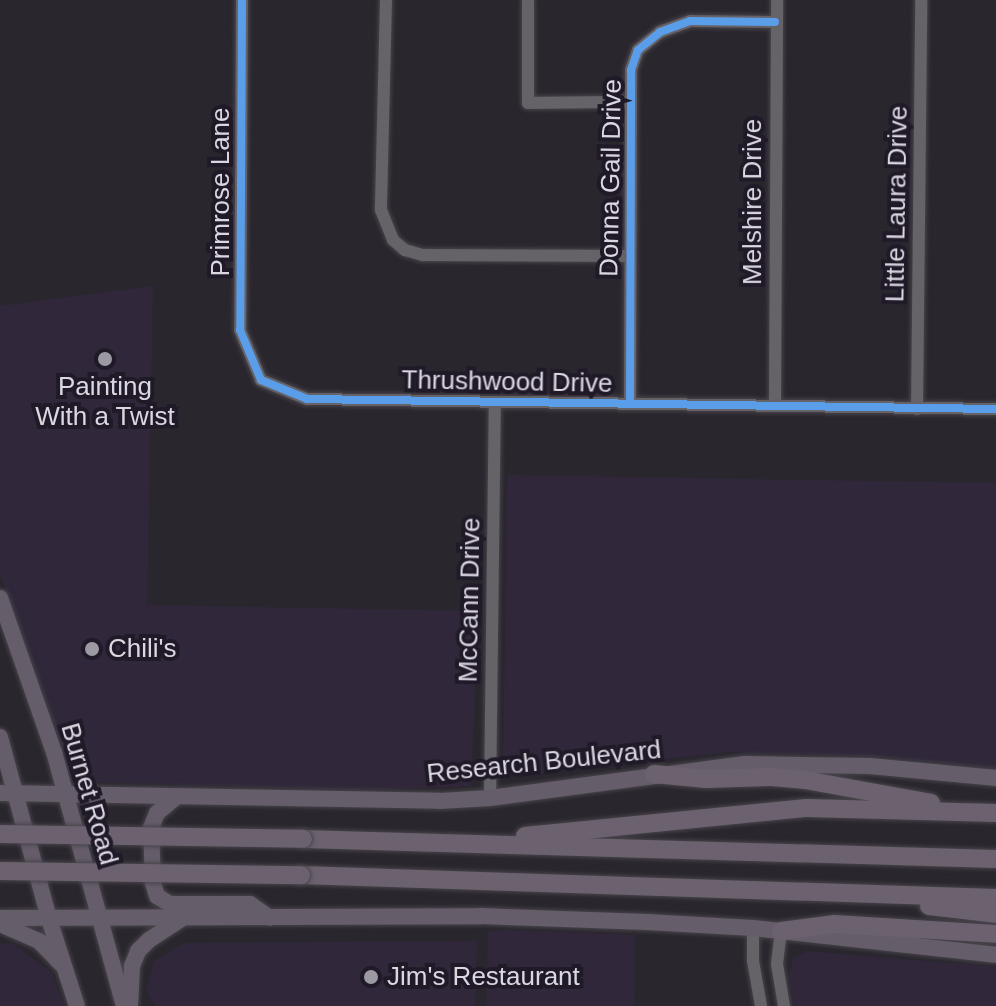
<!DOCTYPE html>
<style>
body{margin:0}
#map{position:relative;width:996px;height:1006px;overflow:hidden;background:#2a262e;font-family:Arial,sans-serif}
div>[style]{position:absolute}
.built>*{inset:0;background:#30283a}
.roads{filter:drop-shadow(0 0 2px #47444a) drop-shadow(0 0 2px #47444a)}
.minor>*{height:12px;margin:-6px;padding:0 6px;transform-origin:6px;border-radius:6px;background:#656268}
.major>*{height:16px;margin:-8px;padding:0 8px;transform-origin:8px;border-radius:8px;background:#665d6a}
.highway>*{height:18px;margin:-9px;padding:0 9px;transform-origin:9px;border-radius:9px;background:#6c626f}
.bridges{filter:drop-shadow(0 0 2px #47444a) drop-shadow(0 0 2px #47444a)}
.highway-bridge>*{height:18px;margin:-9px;padding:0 9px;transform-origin:9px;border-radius:9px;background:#6c626f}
.cycleway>*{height:8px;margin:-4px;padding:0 4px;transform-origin:4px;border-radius:4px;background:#5a9eea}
.dots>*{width:22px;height:22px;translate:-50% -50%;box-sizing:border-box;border:4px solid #201a28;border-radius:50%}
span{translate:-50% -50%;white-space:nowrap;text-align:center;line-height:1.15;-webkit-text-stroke:8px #201a28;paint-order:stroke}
.street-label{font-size:26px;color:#dbd7e1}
.poi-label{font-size:26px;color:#dbd7e1}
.left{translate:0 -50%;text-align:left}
</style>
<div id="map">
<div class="built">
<div style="clip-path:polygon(153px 286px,147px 605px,478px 611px,471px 786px,364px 790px,95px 782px,66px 759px,0 574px,0 306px)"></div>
<div style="clip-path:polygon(507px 475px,996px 483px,996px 769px,886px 757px,728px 752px,503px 778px)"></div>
<div style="clip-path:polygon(501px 930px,635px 935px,634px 1006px,486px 1006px,488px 932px)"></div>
<div style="clip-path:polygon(477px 941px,475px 1006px,155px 1006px,146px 991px,154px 961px,184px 943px)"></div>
<div style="clip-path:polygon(0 943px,14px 944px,52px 973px,64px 1006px,0 1006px)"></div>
<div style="clip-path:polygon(808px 951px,996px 967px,996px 1006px,795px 1006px,789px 977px,793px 958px)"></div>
</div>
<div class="roads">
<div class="minor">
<div style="left:242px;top:0;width:330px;rotate:90.3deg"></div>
<div style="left:240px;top:330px;width:54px;rotate:67.2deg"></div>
<div style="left:261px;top:380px;width:50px;rotate:22.4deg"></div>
<div style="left:307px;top:399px;width:689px;rotate:0.83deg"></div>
<div style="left:386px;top:0;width:210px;rotate:91.4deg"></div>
<div style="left:381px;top:210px;width:32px;rotate:68deg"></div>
<div style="left:393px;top:240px;width:16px;rotate:40deg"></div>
<div style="left:405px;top:250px;width:19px;rotate:16deg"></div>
<div style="left:423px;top:255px;width:207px;rotate:0.3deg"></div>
<div style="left:528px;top:0;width:103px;rotate:90deg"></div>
<div style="left:528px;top:103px;width:103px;rotate:-0.6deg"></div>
<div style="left:630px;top:404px;width:334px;rotate:-89.8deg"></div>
<div style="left:631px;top:70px;width:21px;rotate:-71deg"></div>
<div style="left:638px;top:50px;width:28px;rotate:-39deg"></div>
<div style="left:660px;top:32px;width:32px;rotate:-20deg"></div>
<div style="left:690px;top:21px;width:85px;rotate:0.7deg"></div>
<div style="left:775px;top:404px;width:404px;rotate:-89.7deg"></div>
<div style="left:917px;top:409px;width:409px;rotate:-89.4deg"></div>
<div style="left:490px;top:798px;width:396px;rotate:-89.3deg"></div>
<div style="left:753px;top:928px;width:33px;rotate:90deg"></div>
<div style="left:753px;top:961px;width:46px;rotate:79.9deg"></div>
<div style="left:781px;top:931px;width:33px;rotate:97deg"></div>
<div style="left:777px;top:964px;width:43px;rotate:80.5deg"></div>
</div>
<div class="major">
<div style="left:0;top:598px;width:163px;rotate:70.7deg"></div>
<div style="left:54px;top:752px;width:263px;rotate:74.6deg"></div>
<div style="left:0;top:737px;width:188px;rotate:74.9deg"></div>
<div style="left:49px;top:919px;width:91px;rotate:72.2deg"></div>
<div style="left:0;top:793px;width:440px;rotate:1deg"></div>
<div style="left:440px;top:801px;width:50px;rotate:-3.4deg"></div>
<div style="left:490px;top:798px;width:257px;rotate:-7.6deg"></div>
<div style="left:745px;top:764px;width:125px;rotate:0.9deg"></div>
<div style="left:870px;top:766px;width:127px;rotate:5.4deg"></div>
<div style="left:176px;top:797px;width:25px;rotate:140deg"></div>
<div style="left:157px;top:813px;width:16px;rotate:112deg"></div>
<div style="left:151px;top:828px;width:55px;rotate:87.9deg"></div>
<div style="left:153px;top:883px;width:14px;rotate:73deg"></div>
<div style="left:157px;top:896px;width:15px;rotate:32deg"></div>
<div style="left:170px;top:904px;width:80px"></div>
<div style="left:250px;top:904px;width:24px;rotate:35deg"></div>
<div style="left:0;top:918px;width:481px;rotate:-0.2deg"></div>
<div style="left:481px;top:916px;width:166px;rotate:2.1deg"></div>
<div style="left:647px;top:922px;width:106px;rotate:3.2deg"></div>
<div style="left:753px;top:928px;width:244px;rotate:6.3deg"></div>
<div style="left:0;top:924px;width:43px;rotate:23.6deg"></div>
<div style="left:39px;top:941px;width:32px;rotate:46deg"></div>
<div style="left:130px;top:1006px;width:40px;rotate:-87.1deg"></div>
<div style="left:132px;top:966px;width:16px;rotate:-68deg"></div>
<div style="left:138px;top:951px;width:16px;rotate:-45deg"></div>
<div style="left:149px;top:940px;width:42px;rotate:-33.3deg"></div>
</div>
<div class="highway">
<div style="left:654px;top:774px;width:52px;rotate:5.5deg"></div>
<div style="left:706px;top:779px;width:65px;rotate:-1.8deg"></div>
<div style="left:771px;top:777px;width:34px;rotate:5deg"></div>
<div style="left:805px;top:780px;width:128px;rotate:10.3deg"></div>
<div style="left:525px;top:836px;width:283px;rotate:-5.7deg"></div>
<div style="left:807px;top:808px;width:189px;rotate:1.5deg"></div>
<div style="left:303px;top:839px;width:693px;rotate:1.65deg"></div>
<div style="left:301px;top:875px;width:695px;rotate:1.9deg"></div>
<div style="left:929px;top:906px;width:67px;rotate:6.8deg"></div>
<div style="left:781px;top:931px;width:53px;rotate:-7.5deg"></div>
<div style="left:834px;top:924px;width:162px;rotate:3.5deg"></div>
</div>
</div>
<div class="bridges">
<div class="highway-bridge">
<div style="left:0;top:834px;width:303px;rotate:0.9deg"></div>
<div style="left:0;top:871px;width:301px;rotate:0.8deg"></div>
</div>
</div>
<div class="cycleway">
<div style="left:242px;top:0;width:330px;rotate:90.3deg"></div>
<div style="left:240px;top:330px;width:54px;rotate:67.2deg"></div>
<div style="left:261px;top:380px;width:50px;rotate:22.4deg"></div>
<div style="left:307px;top:399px;width:689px;rotate:0.83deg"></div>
<div style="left:630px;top:404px;width:334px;rotate:-89.8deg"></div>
<div style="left:631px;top:70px;width:21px;rotate:-71deg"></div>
<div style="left:638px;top:50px;width:28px;rotate:-39deg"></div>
<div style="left:660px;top:32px;width:32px;rotate:-20deg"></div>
<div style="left:690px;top:21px;width:85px;rotate:0.7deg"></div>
</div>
<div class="dots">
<div style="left:105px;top:359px;background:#9d99a2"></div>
<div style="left:92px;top:649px;background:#9d99a2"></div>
<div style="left:371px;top:977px;background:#9d99a2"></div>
</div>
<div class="street-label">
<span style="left:611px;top:178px;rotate:-89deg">Donna Gail Drive</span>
<span style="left:221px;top:192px;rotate:-90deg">Primrose Lane</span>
<span style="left:753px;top:202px;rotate:-90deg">Melshire Drive</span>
<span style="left:897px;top:204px;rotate:-89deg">Little Laura Drive</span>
<span style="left:507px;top:382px;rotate:1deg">Thrushwood Drive</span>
<span style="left:470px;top:600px;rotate:-89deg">McCann Drive</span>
<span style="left:544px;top:762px;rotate:-6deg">Research Boulevard</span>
<span style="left:89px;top:794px;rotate:74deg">Burnet Road</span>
</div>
<div class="poi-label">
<span style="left:105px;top:402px">Painting<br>With a Twist</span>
<span class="left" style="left:108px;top:649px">Chili's</span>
<span class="left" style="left:387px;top:977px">Jim's Restaurant</span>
</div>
</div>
